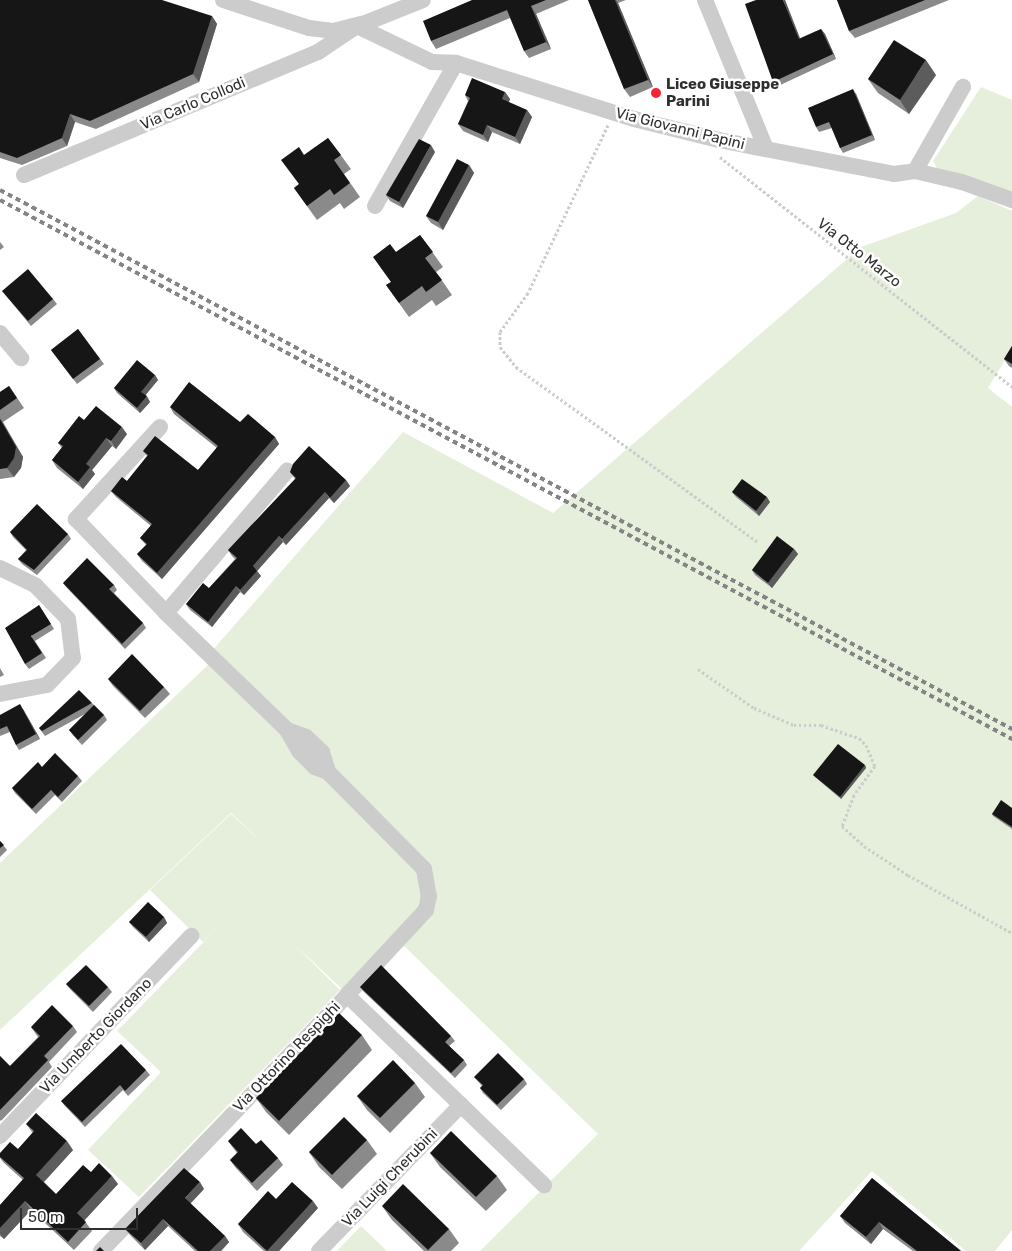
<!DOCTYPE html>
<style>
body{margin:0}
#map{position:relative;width:1012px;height:1251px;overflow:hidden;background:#fff;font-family:Rubik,sans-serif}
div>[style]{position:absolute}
.green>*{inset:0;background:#e6eedc}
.path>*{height:3px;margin-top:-1.5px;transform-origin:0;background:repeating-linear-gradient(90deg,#ccc 0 2.5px,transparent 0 5px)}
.minor>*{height:16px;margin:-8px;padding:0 8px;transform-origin:8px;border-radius:8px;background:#ccc}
.rail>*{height:4px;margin-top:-2px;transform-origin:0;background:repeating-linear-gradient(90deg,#848484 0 5px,transparent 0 9px)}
.wall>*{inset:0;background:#8a8a8a}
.shaded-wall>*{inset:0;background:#5c5c5c}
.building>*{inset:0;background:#161616}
.dots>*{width:14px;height:14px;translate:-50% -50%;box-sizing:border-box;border:2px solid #fff;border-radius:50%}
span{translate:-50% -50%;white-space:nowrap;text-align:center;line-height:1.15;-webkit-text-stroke:5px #fff;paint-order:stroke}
.poi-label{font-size:15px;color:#2f2f2f;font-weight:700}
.left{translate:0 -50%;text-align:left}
.street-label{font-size:15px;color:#2f2f2f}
.scale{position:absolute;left:20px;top:1208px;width:118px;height:22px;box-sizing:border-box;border:2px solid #2f2f2f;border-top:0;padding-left:6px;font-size:15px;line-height:18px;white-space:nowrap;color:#2f2f2f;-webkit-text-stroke:4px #fff;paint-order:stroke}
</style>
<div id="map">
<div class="green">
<div style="clip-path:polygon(981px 87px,1012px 100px,1012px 192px,964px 175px,938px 170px,933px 161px)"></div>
<div style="clip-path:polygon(978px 196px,1012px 211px,1012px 348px,988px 388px,1012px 407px,1012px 1230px,995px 1251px,966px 1251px,872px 1171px,799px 1251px,480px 1251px,598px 1134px,402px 944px,342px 989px,294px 944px,340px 990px,139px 1197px,88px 1150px,161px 1072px,117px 1031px,223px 922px,203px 942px,150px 890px,231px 814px,267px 847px,231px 813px,0 1030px,0 863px,208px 665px,204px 660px,403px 432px,553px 513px,861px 247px,956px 213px)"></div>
<div style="clip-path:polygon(361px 1226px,387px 1251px,337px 1251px)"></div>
</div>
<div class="path">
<div style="left:608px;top:125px;width:186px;rotate:115.5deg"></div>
<div style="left:528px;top:293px;width:48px;rotate:125.7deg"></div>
<div style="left:500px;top:332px;width:15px;rotate:90deg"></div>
<div style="left:500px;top:347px;width:26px;rotate:51deg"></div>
<div style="left:516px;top:367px;width:299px;rotate:35.9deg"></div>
<div style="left:720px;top:157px;width:372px;rotate:38.2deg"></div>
<div style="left:698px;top:669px;width:68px;rotate:34.9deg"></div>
<div style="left:754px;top:708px;width:43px;rotate:23deg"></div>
<div style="left:794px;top:725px;width:27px"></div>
<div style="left:821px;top:725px;width:40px;rotate:18.9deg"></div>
<div style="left:859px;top:738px;width:10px;rotate:45deg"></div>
<div style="left:866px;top:745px;width:23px;rotate:67deg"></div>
<div style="left:875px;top:766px;width:36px;rotate:126deg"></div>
<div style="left:854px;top:795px;width:33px;rotate:111deg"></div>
<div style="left:842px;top:826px;width:30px;rotate:42deg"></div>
<div style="left:864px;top:846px;width:53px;rotate:33.4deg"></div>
<div style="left:908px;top:875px;width:119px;rotate:29.1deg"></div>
</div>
<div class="minor">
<div style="left:223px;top:0;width:90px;rotate:18deg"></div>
<div style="left:309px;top:28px;width:24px;rotate:7deg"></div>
<div style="left:333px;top:31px;width:36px;rotate:-14deg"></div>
<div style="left:368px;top:22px;width:59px;rotate:-21.8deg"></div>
<div style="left:705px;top:0;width:161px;rotate:67.7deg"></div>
<div style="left:357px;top:26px;width:83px;rotate:25.6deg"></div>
<div style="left:432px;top:62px;width:24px;rotate:2deg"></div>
<div style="left:456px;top:63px;width:187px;rotate:17.5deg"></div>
<div style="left:634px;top:119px;width:88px;rotate:13.9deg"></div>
<div style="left:719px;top:140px;width:178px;rotate:11deg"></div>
<div style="left:894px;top:174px;width:21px;rotate:-8deg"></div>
<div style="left:915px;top:171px;width:48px;rotate:13.2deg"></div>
<div style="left:962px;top:182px;width:53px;rotate:19.8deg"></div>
<div style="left:915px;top:171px;width:97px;rotate:-60.3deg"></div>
<div style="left:24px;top:175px;width:319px;rotate:-22.7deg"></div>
<div style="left:318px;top:52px;width:47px;rotate:-33.7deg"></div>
<div style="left:375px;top:206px;width:164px;rotate:-60.5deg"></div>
<div style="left:0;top:333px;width:33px;rotate:50deg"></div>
<div style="left:160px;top:427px;width:125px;rotate:132.4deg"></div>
<div style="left:76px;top:519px;width:130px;rotate:46.2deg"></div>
<div style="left:166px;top:613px;width:168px;rotate:44deg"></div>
<div style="left:287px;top:730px;width:20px;rotate:20deg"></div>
<div style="left:306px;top:737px;width:22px;rotate:43deg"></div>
<div style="left:322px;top:752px;width:21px;rotate:73deg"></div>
<div style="left:328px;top:772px;width:136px;rotate:45.3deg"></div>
<div style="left:424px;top:869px;width:27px;rotate:80deg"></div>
<div style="left:429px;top:896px;width:14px;rotate:102deg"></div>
<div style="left:426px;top:910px;width:116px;rotate:132.9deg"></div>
<div style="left:0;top:568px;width:39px;rotate:26deg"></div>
<div style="left:35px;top:585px;width:47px;rotate:45.9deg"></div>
<div style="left:68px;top:619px;width:39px;rotate:83deg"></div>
<div style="left:73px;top:658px;width:37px;rotate:134deg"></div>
<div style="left:47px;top:685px;width:48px;rotate:169.2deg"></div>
<div style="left:166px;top:613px;width:187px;rotate:-49.6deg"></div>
<div style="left:287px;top:730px;width:24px;rotate:60deg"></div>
<div style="left:299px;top:751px;width:23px;rotate:45deg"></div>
<div style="left:315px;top:767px;width:14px;rotate:21deg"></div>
<div style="left:0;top:1136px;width:277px;rotate:-46.3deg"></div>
<div style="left:101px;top:1251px;width:355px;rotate:-46.1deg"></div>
<div style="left:347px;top:995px;width:274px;rotate:44deg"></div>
<div style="left:319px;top:1251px;width:204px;rotate:-45.8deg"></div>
</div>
<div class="rail">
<div style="left:0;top:190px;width:1147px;rotate:28.04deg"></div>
<div style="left:0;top:200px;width:1147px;rotate:28.04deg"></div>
</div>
<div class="wall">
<div style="clip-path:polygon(0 0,212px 16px,217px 24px,199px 82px,96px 129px,75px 122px,67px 146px,22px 165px,0 158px)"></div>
<div style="clip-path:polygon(472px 0,569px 0,536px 14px,551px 49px,529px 58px,524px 51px,510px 18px,436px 49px,431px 41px)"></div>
<div style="clip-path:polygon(588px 0,626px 0,618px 3px,653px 87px,630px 97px,624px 89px)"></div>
<div style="clip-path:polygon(785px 0,800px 38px,821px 29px,825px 34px,836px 59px,776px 87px,773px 82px)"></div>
<div style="clip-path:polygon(837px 0,949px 0,855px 38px,849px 31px)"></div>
<div style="clip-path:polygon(936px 75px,909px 114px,878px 93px,868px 79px)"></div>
<div style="clip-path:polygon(505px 92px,510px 99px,509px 102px,527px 110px,532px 117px,520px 144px,492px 132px,488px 142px,463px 131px,458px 124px,468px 101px,465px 95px)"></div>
<div style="clip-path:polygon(856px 94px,875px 140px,843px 153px,840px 148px,832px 128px,819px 132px,816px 127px)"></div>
<div style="clip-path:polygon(328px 138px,351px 169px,344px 174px,360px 197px,344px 209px,340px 203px,317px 220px,294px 188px,299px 184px,304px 155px)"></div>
<div style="clip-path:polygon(435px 152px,403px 208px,390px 201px,386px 195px)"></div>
<div style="clip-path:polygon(469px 165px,474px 173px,443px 230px,431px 223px,426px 216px)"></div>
<div style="clip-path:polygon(420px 235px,443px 267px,436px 272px,452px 295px,436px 306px,432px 300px,409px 317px,386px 285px,391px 282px,396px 252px)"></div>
<div style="clip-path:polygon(0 242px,4px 247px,0 250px)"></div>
<div style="clip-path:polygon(2px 291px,53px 299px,57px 304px,31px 326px)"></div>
<div style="clip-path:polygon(78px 329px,104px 364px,77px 384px,51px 350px)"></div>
<div style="clip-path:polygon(1012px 346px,1012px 368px,1009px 366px,1004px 359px)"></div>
<div style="clip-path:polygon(155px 375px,158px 380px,145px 395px,150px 402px,140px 413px,117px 393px,114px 388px)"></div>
<div style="clip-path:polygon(9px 386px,24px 408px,3px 422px,23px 457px,21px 468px,14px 477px,0 479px,0 392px)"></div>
<div style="clip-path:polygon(170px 407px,240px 422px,275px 437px,279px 444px,162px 579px,142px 561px,137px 554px,146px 545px,140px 538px,151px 526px,116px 497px,111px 491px,127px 481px,147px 456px,143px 451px,198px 470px,217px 448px,174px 414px)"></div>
<div style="clip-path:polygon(84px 420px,127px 434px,116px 449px,112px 446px,92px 470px,95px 474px,83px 489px,57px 468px,52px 460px,62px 448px,58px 443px)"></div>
<div style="clip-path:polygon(290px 472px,346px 480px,350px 486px,334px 503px,329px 498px,286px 545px,283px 542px,257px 571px,261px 576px,244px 595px,240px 592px,212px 627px,190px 610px,186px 604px,209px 588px,235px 559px,232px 556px,228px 550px,295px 479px)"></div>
<div style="clip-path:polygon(732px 492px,770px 502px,759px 516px,736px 497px)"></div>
<div style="clip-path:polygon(10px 532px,68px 534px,71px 539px,37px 575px,22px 564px,18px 559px,26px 550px,13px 537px)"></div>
<div style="clip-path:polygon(794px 549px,798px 554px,772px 588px,755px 575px,752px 570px)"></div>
<div style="clip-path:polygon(63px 583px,114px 585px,117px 590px,114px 593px,143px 623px,146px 628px,125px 649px,67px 588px)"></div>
<div style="clip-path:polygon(39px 605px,54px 629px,35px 641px,46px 658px,29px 669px,25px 664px)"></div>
<div style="clip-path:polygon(0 668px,4px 675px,0 677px)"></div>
<div style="clip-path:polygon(108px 679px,164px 687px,170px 694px,145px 718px,113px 686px)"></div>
<div style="clip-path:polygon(92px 703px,104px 715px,107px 720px,82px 745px,73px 735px,69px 730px,85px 714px,45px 736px,39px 728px)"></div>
<div style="clip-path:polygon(23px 709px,40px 739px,19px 750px,16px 745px,10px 732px,0 736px,0 715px)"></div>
<div style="clip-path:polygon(865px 765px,866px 768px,841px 799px,815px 777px,813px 775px)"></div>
<div style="clip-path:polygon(42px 767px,78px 776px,82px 781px,62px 802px,55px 795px,36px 814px,15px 793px,12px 788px)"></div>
<div style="clip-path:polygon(1012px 808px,1012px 829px,993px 816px,992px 814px)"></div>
<div style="clip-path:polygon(0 841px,7px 850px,0 857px)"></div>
<div style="clip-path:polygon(164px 917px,167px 923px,149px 942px,133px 927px,129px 922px)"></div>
<div style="clip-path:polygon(66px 984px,108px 987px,112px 992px,93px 1012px,70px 989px)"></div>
<div style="clip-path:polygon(360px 987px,451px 1036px,455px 1041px,449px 1046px,464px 1060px,467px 1065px,455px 1078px,364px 992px)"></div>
<div style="clip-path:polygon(73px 1026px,77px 1032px,49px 1062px,52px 1067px,1px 1121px,0 1120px,0 1056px,10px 1066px,38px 1037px,31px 1027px)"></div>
<div style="clip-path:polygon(362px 1035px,372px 1050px,289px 1135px,266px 1112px,256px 1098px)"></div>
<div style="clip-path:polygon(146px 1070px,150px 1075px,128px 1096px,123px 1090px,85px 1127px,65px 1106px,61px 1101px)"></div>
<div style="clip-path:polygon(474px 1077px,524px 1079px,527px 1084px,501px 1110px,483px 1093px,480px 1088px,482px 1086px)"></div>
<div style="clip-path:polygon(415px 1083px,425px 1097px,390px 1133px,367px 1110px,357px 1096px)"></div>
<div style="clip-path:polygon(26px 1124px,73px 1150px,44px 1182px,56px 1194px,91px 1172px,118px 1184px,84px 1220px,92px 1231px,74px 1250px,31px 1210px,4px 1239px,0 1236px,0 1205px,23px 1180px,4px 1163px,0 1158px,0 1153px,18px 1149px,33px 1133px)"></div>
<div style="clip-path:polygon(367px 1140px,377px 1154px,342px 1189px,319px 1167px,309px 1152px)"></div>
<div style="clip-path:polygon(228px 1141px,256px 1144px,278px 1158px,283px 1165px,257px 1191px,235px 1167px,230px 1160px,237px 1153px)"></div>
<div style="clip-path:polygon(430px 1153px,497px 1176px,507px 1190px,486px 1211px,440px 1167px)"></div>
<div style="clip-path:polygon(872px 1178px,961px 1251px,913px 1251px,883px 1229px,871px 1244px,845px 1223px,840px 1216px)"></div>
<div style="clip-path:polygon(204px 1189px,190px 1204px,225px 1236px,229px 1242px,221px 1251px,195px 1251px,168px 1226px,145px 1250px,130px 1235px,125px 1229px)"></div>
<div style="clip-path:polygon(276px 1199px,318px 1208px,279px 1251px,264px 1251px,243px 1232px,238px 1224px)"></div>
<div style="clip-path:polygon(382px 1206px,449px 1229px,459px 1243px,451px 1251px,424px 1251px,392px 1220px)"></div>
</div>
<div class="shaded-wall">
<div style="clip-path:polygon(615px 0,616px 0,618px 3px,653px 87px,648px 80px)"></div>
<div style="clip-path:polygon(783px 0,785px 0,802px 44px,799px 39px)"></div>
<div style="clip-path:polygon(531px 6px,536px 14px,551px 49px,546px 42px)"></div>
<div style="clip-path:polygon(212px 16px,217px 24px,199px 82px,193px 74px)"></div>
<div style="clip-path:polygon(821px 29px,825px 34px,836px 59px,833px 54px)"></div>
<div style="clip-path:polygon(926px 60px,936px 75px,909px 114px,900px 100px)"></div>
<div style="clip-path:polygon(853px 89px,856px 94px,875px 140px,872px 135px)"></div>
<div style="clip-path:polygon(505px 92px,510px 99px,507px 106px,502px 99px)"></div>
<div style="clip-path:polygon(527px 110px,532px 117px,520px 144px,515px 137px)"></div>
<div style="clip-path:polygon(70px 114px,75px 122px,67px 146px,62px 138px)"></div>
<div style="clip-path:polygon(487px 125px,492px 132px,488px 142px,483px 135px)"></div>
<div style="clip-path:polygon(431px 145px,435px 152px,403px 208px,399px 202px)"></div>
<div style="clip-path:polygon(469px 165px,474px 173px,443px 230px,438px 222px)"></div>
<div style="clip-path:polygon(155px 375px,158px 380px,144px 397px,141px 392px)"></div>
<div style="clip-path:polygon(147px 396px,150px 402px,140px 413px,137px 408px)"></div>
<div style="clip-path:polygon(0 418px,23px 457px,21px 468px,14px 477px,7px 468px)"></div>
<div style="clip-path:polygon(122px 427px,127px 434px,116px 449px,111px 441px)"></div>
<div style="clip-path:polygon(275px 437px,279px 444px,162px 579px,157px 573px)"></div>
<div style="clip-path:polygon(106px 438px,112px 446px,92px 470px,95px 474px,83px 489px,78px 482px,86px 464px)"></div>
<div style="clip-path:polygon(346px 480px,350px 486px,334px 503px,330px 498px)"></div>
<div style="clip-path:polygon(325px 492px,329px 498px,286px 545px,282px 539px)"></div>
<div style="clip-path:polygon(767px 497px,770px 502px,759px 516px,756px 511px)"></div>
<div style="clip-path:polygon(279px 536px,283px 542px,257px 571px,261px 576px,244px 595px,240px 590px,253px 566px)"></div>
<div style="clip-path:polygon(794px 549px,798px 554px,772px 588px,768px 583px)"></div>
<div style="clip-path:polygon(236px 586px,240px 592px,212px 627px,208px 622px)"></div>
<div style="clip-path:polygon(20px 704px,23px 709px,40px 739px,36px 734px)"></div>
<div style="clip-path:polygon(865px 765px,866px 768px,841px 799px,840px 797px)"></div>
<div style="clip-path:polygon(164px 917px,167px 923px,149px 942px,146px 937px)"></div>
<div style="clip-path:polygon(67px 1141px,73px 1150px,42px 1184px,36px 1175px)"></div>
<div style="clip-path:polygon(112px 1176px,118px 1184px,83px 1222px,77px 1213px)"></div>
<div style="clip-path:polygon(200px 1182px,204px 1189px,189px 1205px,185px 1198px)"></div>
<div style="clip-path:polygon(25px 1201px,31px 1210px,4px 1239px,0 1234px,0 1228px)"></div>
<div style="clip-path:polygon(313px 1201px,318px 1208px,279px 1251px,267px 1251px)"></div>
<div style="clip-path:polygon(163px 1219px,168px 1226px,145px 1250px,141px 1243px)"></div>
<div style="clip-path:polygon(879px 1222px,883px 1229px,871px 1244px,866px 1237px)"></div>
<div style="clip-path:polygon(225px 1236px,229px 1242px,221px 1251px,210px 1251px)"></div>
</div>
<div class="building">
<div style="clip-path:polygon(0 0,162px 0,212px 16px,193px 74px,90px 121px,70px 114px,62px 138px,17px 158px,0 152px)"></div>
<div style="clip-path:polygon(472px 0,546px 0,531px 6px,546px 42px,524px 51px,507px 10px,431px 41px,423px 21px)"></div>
<div style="clip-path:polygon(588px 0,615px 0,648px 80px,624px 89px)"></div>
<div style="clip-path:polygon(756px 0,783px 0,799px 39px,821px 29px,833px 54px,773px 82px,745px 4px)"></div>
<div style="clip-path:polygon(837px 0,925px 0,849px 31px)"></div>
<div style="clip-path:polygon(894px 40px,926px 60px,900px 100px,868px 79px)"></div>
<div style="clip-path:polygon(472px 78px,505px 92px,502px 99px,527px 110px,515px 137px,487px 125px,483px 135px,458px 124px,470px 98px,465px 95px)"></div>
<div style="clip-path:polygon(853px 89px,872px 135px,840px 148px,829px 122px,816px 127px,808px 108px)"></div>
<div style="clip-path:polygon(328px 138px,341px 155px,334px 160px,350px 183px,334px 195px,330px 189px,307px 206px,294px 188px,299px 184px,281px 160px,299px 147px,304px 155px)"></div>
<div style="clip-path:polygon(419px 139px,431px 145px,399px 202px,386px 195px)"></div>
<div style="clip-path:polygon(457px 159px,469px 165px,438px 222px,426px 216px)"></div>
<div style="clip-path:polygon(420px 235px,433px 252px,425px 258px,442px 280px,426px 292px,422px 286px,399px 303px,386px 285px,391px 282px,373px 257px,390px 244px,396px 252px)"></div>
<div style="clip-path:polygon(28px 269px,53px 299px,28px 321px,2px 291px)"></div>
<div style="clip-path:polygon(78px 329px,100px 359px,73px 379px,51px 350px)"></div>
<div style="clip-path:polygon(1012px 346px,1012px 364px,1004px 359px)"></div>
<div style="clip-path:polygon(137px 360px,155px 375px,141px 392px,147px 396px,137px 408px,114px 388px)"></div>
<div style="clip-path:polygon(189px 382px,240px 422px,248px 414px,275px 437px,157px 573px,137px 554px,147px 544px,140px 538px,152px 524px,111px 491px,122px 477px,127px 481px,148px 455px,143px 451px,155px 436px,198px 470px,218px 446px,170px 407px)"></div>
<div style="clip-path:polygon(9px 386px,17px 398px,0 410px,0 392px)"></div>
<div style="clip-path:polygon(96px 406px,122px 427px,111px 441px,106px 438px,86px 464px,90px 467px,78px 482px,52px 460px,63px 446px,58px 443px,79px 416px,84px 420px)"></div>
<div style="clip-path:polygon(0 419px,16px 447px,14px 458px,7px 468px,0 469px)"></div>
<div style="clip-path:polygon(309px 446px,346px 480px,330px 498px,325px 492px,282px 539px,279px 536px,253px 566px,257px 571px,240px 590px,236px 586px,208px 622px,186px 604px,203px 583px,209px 588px,237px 558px,228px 550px,296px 478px,290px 472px,293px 464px)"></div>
<div style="clip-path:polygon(742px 479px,767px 497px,756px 511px,732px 492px)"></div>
<div style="clip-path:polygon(37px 504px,68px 534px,34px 570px,18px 559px,27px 550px,10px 532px)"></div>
<div style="clip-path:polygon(777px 536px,794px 549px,768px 583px,752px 570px)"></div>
<div style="clip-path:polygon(87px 558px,114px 585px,109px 589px,143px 623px,122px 644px,63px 583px)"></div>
<div style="clip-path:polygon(39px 605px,51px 624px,31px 636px,42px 653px,25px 664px,5px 628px)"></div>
<div style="clip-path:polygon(132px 654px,164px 687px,140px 711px,108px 679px)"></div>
<div style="clip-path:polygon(79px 690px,92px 703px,42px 731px,39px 728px)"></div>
<div style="clip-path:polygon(20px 704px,36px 734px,16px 745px,7px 726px,0 729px,0 715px)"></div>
<div style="clip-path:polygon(94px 705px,104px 715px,78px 740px,69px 730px)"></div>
<div style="clip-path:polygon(838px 744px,865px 765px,840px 797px,813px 775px)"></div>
<div style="clip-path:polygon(55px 753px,78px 776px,58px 797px,51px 790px,32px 809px,12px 788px,38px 762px,42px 767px)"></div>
<div style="clip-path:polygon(1001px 800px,1012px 808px,1012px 827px,992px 814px)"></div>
<div style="clip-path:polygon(0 841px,4px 845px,0 848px)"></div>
<div style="clip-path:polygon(148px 902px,164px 917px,146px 937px,129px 922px)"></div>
<div style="clip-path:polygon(86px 965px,108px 987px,89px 1006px,66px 984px)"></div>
<div style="clip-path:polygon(381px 965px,451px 1036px,445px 1042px,464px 1060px,451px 1073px,360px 987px)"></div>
<div style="clip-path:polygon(52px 1005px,73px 1026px,44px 1056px,48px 1060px,0 1110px,0 1056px,10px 1066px,40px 1036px,31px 1027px)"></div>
<div style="clip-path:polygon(339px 1013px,362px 1035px,279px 1121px,256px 1098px)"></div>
<div style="clip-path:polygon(121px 1044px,146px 1070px,125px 1091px,120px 1085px,82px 1122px,61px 1101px)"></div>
<div style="clip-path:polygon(498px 1053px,524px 1079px,497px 1105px,480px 1088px,483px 1085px,474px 1077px)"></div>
<div style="clip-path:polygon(393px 1060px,415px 1083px,380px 1118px,357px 1096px)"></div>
<div style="clip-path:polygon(36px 1113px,67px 1141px,36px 1175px,56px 1194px,83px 1165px,91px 1172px,99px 1163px,112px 1176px,77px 1213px,86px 1222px,68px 1242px,25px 1201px,0 1228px,0 1205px,24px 1178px,0 1157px,0 1153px,10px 1142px,18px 1149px,34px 1131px,26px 1124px)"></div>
<div style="clip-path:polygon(344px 1117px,367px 1140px,332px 1175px,309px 1152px)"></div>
<div style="clip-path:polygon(241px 1128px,256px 1144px,261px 1140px,278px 1158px,252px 1183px,230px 1160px,238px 1152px,228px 1141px)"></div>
<div style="clip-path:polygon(451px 1131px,497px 1176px,476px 1197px,430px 1153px)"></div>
<div style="clip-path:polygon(184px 1168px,200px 1182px,185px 1198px,225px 1236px,210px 1251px,198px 1251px,163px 1219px,141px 1243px,125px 1229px)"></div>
<div style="clip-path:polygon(872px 1178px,961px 1251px,917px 1251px,879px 1222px,866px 1237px,840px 1216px)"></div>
<div style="clip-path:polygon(292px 1182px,313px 1201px,267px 1251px,238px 1224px,268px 1191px,276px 1199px)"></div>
<div style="clip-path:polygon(403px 1184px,449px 1229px,428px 1250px,382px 1206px)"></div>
<div style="clip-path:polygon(100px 1247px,104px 1251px,96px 1251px)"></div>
</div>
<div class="dots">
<div style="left:656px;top:93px;background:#f42336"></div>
</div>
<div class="poi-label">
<span class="left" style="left:666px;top:93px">Liceo Giuseppe<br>Parini</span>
</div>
<div class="street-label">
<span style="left:193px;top:104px;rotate:-23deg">Via Carlo Collodi</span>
<span style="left:680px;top:129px;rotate:14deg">Via Giovanni Papini</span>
<span style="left:859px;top:253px;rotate:38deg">Via Otto Marzo</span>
<span style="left:96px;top:1036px;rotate:-46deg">Via Umberto Giordano</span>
<span style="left:287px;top:1057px;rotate:-46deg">Via Ottorino Respighi</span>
<span style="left:390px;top:1178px;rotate:-46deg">Via Luigi Cherubini</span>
</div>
<div class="scale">50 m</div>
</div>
